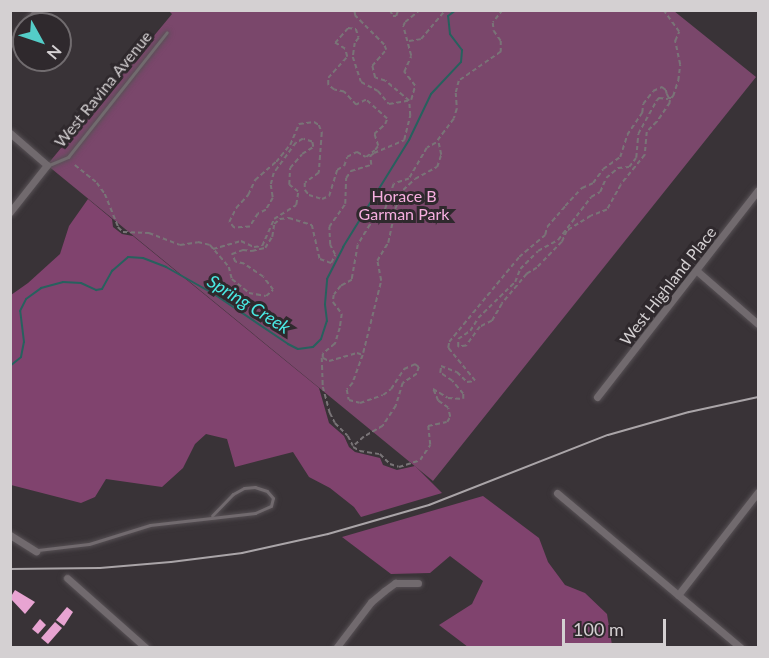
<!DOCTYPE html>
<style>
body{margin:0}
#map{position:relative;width:769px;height:658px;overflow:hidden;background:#393337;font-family:Lato,sans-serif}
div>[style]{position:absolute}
.green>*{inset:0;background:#7a476b}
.forest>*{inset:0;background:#80436e}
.stream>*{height:2px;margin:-1px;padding:0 1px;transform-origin:1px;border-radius:1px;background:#27615e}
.building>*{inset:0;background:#e8a4d2}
.path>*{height:1.5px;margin-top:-0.75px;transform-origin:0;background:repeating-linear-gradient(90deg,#797477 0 4.5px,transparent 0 7.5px)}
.roads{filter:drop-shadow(0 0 2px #575155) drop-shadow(0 0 2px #575155)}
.lane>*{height:3px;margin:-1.5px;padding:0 1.5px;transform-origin:1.5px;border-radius:1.5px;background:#716a6e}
.street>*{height:7px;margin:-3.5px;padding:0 3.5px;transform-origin:3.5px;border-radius:3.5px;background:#716a6e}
.rail>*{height:2px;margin:-1px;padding:0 1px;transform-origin:1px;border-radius:1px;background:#aaa5a8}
span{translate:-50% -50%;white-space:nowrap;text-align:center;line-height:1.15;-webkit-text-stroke:6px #2f292d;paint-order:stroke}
.street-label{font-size:16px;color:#d4d0d2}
.park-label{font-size:16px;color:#f7afe0}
.water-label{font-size:18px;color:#4aeae4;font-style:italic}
.frame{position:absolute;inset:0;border:12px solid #d4d0d2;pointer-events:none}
.north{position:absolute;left:12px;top:12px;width:60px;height:60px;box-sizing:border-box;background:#2f292d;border:2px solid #716c6f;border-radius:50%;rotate:130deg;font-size:16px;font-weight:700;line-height:24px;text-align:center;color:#d4d0d2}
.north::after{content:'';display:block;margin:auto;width:21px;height:27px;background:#54cdc8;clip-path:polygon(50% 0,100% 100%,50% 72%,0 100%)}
.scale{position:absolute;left:562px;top:619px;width:104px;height:27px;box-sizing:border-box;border:3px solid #d4d0d2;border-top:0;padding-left:8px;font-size:18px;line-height:21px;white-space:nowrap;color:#d4d0d2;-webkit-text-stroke:4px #2f292d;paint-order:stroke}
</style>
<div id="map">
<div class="green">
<div style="clip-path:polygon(169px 11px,674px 11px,756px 77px,433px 481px,47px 165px,172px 14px)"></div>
</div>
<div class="forest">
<div style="clip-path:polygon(88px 199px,112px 219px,113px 227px,122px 234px,133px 236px,319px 388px,329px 423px,344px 436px,349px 447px,355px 452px,380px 458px,383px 465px,397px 470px,415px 466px,442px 493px,361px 517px,354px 507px,330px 488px,309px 477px,293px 452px,235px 467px,227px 439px,206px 434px,195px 444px,183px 468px,162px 487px,106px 479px,95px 497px,81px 503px,11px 485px,11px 295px,28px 283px,60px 254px,69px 226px)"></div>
<div style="clip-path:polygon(483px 496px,539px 538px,548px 562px,565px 585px,585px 593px,607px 614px,612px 645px,608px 648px,468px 647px,439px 625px,472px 604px,483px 581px,450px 556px,430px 573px,391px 574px,342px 537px)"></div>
</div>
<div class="stream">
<div style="left:10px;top:366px;width:14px;rotate:-39deg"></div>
<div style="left:21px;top:357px;width:15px;rotate:-79deg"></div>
<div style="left:24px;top:342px;width:31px;rotate:-97deg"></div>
<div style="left:20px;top:311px;width:13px;rotate:-63deg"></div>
<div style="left:26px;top:299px;width:19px;rotate:-36deg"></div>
<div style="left:41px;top:288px;width:23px;rotate:-15deg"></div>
<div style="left:63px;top:282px;width:18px;rotate:3deg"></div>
<div style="left:81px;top:283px;width:17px;rotate:25deg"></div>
<div style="left:96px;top:290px;width:6px;rotate:-9deg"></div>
<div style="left:102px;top:289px;width:21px;rotate:-61deg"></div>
<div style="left:112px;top:271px;width:21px;rotate:-41deg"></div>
<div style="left:128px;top:257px;width:15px;rotate:4deg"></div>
<div style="left:143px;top:258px;width:25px;rotate:21deg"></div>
<div style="left:166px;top:267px;width:55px;rotate:29.4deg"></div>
<div style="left:214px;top:294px;width:89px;rotate:34deg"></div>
<div style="left:288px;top:344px;width:11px;rotate:27deg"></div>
<div style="left:298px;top:349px;width:15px;rotate:-8deg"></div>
<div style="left:313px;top:347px;width:11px;rotate:-45deg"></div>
<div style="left:321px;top:339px;width:19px;rotate:-72deg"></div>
<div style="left:327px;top:321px;width:17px;rotate:-97deg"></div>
<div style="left:325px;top:304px;width:25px;rotate:-85deg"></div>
<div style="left:327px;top:279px;width:36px;rotate:-63deg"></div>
<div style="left:343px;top:247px;width:126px;rotate:-58.3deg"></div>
<div style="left:409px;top:140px;width:51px;rotate:-64.4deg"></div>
<div style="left:431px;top:94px;width:44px;rotate:-46.8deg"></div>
<div style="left:461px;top:62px;width:12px;rotate:-85deg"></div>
<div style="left:462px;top:50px;width:20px;rotate:-127deg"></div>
<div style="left:450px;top:34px;width:18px;rotate:-96deg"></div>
<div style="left:448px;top:16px;width:10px;rotate:-37deg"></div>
</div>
<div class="building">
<div style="clip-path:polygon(15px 590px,35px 602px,25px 614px,10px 598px)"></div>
<div style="clip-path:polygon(67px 607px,73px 612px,64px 626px,56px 620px)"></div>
<div style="clip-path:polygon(40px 619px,46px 625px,38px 634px,32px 629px)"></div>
<div style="clip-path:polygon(55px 622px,62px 628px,48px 644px,41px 638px)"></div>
</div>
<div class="path">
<div style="left:390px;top:10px;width:7px;rotate:63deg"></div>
<div style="left:393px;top:16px;width:3px"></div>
<div style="left:396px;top:16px;width:6px;rotate:-72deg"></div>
<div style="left:503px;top:10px;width:16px;rotate:128deg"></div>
<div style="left:493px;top:23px;width:8px;rotate:83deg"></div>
<div style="left:494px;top:31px;width:12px;rotate:55deg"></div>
<div style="left:501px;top:41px;width:11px;rotate:90deg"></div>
<div style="left:501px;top:52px;width:51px;rotate:145.4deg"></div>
<div style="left:459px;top:81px;width:12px;rotate:104deg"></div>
<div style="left:456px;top:93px;width:16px;rotate:86deg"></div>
<div style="left:457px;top:109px;width:10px;rotate:107deg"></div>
<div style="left:454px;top:119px;width:30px;rotate:127deg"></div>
<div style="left:436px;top:143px;width:10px;rotate:151deg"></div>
<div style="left:427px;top:148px;width:36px;rotate:120deg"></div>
<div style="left:409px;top:179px;width:16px;rotate:162deg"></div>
<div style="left:394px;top:184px;width:34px;rotate:109deg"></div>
<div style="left:383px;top:216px;width:16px;rotate:145deg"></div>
<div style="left:370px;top:225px;width:23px;rotate:121deg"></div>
<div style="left:358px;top:245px;width:36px;rotate:100deg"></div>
<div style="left:352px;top:280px;width:13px;rotate:151deg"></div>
<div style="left:341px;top:286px;width:11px;rotate:128deg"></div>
<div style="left:334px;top:295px;width:7px;rotate:98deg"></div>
<div style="left:333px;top:302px;width:15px;rotate:53deg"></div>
<div style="left:342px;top:314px;width:14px;rotate:98deg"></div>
<div style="left:340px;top:328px;width:17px;rotate:107deg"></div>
<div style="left:335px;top:344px;width:16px;rotate:140deg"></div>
<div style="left:323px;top:354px;width:4px;rotate:90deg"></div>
<div style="left:323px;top:358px;width:7px;rotate:27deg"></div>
<div style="left:329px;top:361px;width:29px;rotate:-16deg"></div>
<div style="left:357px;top:353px;width:6px;rotate:18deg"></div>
<div style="left:363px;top:355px;width:30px;rotate:110deg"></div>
<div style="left:353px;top:383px;width:9px;rotate:131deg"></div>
<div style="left:347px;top:390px;width:10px;rotate:79deg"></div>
<div style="left:349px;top:400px;width:11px;rotate:15deg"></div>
<div style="left:360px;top:403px;width:24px;rotate:-19deg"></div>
<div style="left:383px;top:395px;width:10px;rotate:-37deg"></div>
<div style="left:391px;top:389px;width:24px;rotate:-57deg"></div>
<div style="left:404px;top:369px;width:12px;rotate:-24deg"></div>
<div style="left:415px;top:364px;width:5px;rotate:37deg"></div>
<div style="left:419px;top:367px;width:7px;rotate:106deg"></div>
<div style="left:417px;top:374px;width:17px;rotate:147deg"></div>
<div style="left:403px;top:383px;width:24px;rotate:107deg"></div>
<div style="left:396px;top:406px;width:24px;rotate:123deg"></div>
<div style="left:383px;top:426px;width:22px;rotate:150deg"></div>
<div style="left:364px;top:437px;width:15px;rotate:138deg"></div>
<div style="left:353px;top:447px;width:8px;rotate:30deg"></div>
<div style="left:360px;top:451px;width:20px;rotate:9deg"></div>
<div style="left:380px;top:454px;width:14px;rotate:45deg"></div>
<div style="left:390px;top:464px;width:9px;rotate:18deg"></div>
<div style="left:399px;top:467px;width:22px;rotate:-18deg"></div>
<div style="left:420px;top:460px;width:18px;rotate:-56deg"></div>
<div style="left:430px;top:445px;width:19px;rotate:-96deg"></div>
<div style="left:428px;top:426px;width:19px;rotate:-12deg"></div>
<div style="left:447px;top:422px;width:6px;rotate:-59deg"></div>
<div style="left:450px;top:417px;width:9px;rotate:-103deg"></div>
<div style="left:448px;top:408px;width:12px;rotate:-145deg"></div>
<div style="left:438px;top:401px;width:13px;rotate:-113deg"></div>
<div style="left:433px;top:389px;width:17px;rotate:31deg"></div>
<div style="left:448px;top:398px;width:15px;rotate:4deg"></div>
<div style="left:463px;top:399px;width:5px;rotate:-90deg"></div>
<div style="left:463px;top:394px;width:17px;rotate:-130deg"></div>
<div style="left:452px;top:381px;width:14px;rotate:-146deg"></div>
<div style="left:440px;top:373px;width:7px;rotate:-82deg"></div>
<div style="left:441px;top:366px;width:17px;rotate:21deg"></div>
<div style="left:457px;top:372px;width:14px;rotate:45deg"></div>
<div style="left:467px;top:382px;width:8px;rotate:-7deg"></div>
<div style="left:475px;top:381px;width:43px;rotate:-129.3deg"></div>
<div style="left:448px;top:348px;width:6px;rotate:-81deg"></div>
<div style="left:449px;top:342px;width:110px;rotate:-50.5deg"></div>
<div style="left:519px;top:257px;width:34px;rotate:-40deg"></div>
<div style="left:545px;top:235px;width:8px;rotate:-76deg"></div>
<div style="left:547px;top:227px;width:28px;rotate:-49deg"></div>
<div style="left:565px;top:206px;width:25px;rotate:-47deg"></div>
<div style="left:582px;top:188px;width:12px;rotate:-24deg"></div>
<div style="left:593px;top:183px;width:17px;rotate:-54deg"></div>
<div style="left:603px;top:169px;width:21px;rotate:-35deg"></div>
<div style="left:620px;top:157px;width:23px;rotate:-72deg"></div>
<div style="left:627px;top:135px;width:27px;rotate:-56deg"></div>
<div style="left:642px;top:113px;width:9px;rotate:-84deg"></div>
<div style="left:643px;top:104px;width:16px;rotate:-52deg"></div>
<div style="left:653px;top:91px;width:10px;rotate:-24deg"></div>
<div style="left:662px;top:87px;width:5px;rotate:37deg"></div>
<div style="left:666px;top:90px;width:4px;rotate:76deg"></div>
<div style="left:667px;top:94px;width:7px;rotate:63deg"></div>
<div style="left:670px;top:100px;width:3px;rotate:90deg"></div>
<div style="left:670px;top:103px;width:23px;rotate:124deg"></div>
<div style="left:657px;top:122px;width:14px;rotate:135deg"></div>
<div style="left:647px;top:132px;width:23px;rotate:95deg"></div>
<div style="left:645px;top:155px;width:38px;rotate:129deg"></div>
<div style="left:621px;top:185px;width:29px;rotate:119deg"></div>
<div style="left:607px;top:210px;width:17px;rotate:159deg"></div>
<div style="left:591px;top:216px;width:28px;rotate:148deg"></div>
<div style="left:567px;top:231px;width:12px;rotate:114deg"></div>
<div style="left:562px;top:242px;width:36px;rotate:134deg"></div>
<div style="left:537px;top:268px;width:12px;rotate:149deg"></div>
<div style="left:527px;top:274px;width:39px;rotate:130deg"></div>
<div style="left:502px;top:304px;width:20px;rotate:120deg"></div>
<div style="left:492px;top:321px;width:13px;rotate:153deg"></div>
<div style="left:480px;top:327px;width:24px;rotate:126deg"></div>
<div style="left:466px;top:346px;width:8px;rotate:173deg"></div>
<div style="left:458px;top:347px;width:8px;rotate:-90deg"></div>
<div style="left:458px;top:339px;width:14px;rotate:-34deg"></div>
<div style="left:470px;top:331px;width:15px;rotate:-58deg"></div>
<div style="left:478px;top:318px;width:52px;rotate:-44.2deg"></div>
<div style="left:515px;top:282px;width:14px;rotate:-69deg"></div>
<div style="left:520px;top:269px;width:25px;rotate:-45deg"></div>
<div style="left:538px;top:251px;width:23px;rotate:-29deg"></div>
<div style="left:558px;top:240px;width:54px;rotate:-52.5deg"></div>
<div style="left:591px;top:197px;width:10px;rotate:-29deg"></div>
<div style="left:600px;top:192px;width:15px;rotate:-67deg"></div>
<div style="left:606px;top:178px;width:16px;rotate:-40deg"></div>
<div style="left:618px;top:168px;width:11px;rotate:-5deg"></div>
<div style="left:629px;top:167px;width:11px;rotate:-52deg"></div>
<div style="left:636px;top:158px;width:24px;rotate:-85deg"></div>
<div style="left:638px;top:134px;width:39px;rotate:-61deg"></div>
<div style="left:657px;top:100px;width:3px;rotate:-45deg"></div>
<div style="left:659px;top:98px;width:9px;rotate:6deg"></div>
<div style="left:668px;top:99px;width:1px;rotate:-45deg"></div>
<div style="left:669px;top:98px;width:2px"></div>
<div style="left:671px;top:98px;width:3px;rotate:-45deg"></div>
<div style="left:673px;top:96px;width:16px;rotate:-72deg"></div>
<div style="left:678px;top:81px;width:16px;rotate:-83deg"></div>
<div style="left:680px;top:65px;width:25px;rotate:-102deg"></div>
<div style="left:675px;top:41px;width:10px;rotate:-66deg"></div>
<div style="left:679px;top:32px;width:27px;rotate:-126deg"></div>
<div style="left:409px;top:41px;width:12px;rotate:-9deg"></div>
<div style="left:421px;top:39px;width:38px;rotate:-50deg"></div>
<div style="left:75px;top:165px;width:28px;rotate:39deg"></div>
<div style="left:97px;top:183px;width:14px;rotate:54deg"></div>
<div style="left:105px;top:194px;width:35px;rotate:68deg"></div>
<div style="left:118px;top:227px;width:7px;rotate:45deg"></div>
<div style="left:123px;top:232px;width:26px;rotate:2deg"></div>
<div style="left:149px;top:233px;width:33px;rotate:21deg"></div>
<div style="left:180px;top:245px;width:18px;rotate:-9deg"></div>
<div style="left:198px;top:242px;width:12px;rotate:14deg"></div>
<div style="left:210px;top:245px;width:29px;rotate:49deg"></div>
<div style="left:229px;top:267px;width:12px;rotate:76deg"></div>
<div style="left:232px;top:279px;width:22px;rotate:39deg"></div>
<div style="left:249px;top:293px;width:17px;rotate:10deg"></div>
<div style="left:266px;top:296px;width:9px;rotate:-41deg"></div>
<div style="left:273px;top:290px;width:16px;rotate:-128deg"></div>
<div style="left:263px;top:277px;width:23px;rotate:-146deg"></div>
<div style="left:244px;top:264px;width:9px;rotate:-167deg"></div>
<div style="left:235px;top:262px;width:9px;rotate:-111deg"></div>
<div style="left:232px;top:254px;width:12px;rotate:-20deg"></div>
<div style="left:243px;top:250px;width:9px;rotate:6deg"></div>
<div style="left:252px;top:251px;width:13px;rotate:-13deg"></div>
<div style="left:265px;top:248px;width:13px;rotate:-58deg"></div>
<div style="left:272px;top:237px;width:13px;rotate:-81deg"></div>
<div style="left:274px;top:224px;width:8px;rotate:-40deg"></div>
<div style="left:280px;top:219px;width:9px;rotate:-6deg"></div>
<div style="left:289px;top:218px;width:24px;rotate:17deg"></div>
<div style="left:312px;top:225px;width:35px;rotate:77deg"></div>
<div style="left:320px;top:259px;width:12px;rotate:20deg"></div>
<div style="left:331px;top:263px;width:9px;rotate:-63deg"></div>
<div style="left:335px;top:255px;width:11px;rotate:-117deg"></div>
<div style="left:330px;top:245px;width:18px;rotate:-93deg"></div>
<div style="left:329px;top:227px;width:28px;rotate:-55deg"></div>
<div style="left:345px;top:204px;width:26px;rotate:-88deg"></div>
<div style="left:346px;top:178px;width:9px;rotate:-54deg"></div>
<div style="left:351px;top:171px;width:21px;rotate:-17deg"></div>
<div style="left:371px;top:165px;width:9px;rotate:-96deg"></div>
<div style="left:370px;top:156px;width:5px;rotate:-37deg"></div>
<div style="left:374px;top:153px;width:33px;rotate:-23deg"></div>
<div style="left:404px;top:140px;width:25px;rotate:-76deg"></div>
<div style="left:410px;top:116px;width:15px;rotate:-94deg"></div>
<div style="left:409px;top:101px;width:31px;rotate:-140deg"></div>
<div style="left:385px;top:81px;width:10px;rotate:-163deg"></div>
<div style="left:375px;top:78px;width:12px;rotate:-104deg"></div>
<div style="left:372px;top:66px;width:21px;rotate:-49deg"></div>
<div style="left:386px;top:50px;width:5px;rotate:-112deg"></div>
<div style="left:384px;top:45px;width:41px;rotate:-135deg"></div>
<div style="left:355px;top:16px;width:6px;rotate:-99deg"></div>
<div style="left:213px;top:249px;width:29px;rotate:-16deg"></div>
<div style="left:241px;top:241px;width:14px;rotate:25deg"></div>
<div style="left:254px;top:247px;width:8px;rotate:-7deg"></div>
<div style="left:262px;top:246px;width:30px;rotate:-66deg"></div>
<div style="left:274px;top:219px;width:26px;rotate:-32deg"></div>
<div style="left:296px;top:205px;width:13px;rotate:-81deg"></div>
<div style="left:298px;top:192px;width:11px;rotate:-142deg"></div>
<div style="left:289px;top:185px;width:17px;rotate:-87deg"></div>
<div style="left:290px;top:168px;width:18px;rotate:-49deg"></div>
<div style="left:302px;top:154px;width:13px;rotate:-32deg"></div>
<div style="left:313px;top:147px;width:5px;rotate:-101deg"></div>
<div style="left:312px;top:142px;width:9px;rotate:-162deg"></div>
<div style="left:303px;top:139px;width:8px;rotate:150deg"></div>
<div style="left:296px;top:143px;width:37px;rotate:126deg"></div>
<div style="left:274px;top:173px;width:12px;rotate:104deg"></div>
<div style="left:271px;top:185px;width:13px;rotate:81deg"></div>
<div style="left:273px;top:198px;width:14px;rotate:120deg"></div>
<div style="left:266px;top:210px;width:9px;rotate:153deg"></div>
<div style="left:258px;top:214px;width:15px;rotate:122deg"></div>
<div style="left:250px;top:227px;width:16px;rotate:176deg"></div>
<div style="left:234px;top:228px;width:8px;rotate:-130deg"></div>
<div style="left:229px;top:222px;width:16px;rotate:-63deg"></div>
<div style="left:236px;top:208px;width:18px;rotate:-47deg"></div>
<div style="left:248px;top:195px;width:17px;rotate:-65deg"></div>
<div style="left:255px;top:180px;width:28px;rotate:-41deg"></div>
<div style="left:276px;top:162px;width:22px;rotate:-51deg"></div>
<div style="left:290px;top:145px;width:23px;rotate:-67deg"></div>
<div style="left:299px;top:124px;width:15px;rotate:-8deg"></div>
<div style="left:314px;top:122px;width:6px;rotate:31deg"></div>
<div style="left:319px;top:125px;width:9px;rotate:69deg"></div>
<div style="left:322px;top:133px;width:40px;rotate:94.3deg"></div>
<div style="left:319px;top:173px;width:17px;rotate:144deg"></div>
<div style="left:305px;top:183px;width:7px;rotate:90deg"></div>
<div style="left:305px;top:190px;width:6px;rotate:51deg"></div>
<div style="left:309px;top:195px;width:14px;rotate:17deg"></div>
<div style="left:322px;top:199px;width:8px;rotate:-23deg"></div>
<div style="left:329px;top:196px;width:27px;rotate:-73deg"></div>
<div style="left:337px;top:170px;width:8px;rotate:-30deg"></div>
<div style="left:344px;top:166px;width:9px;rotate:-72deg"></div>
<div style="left:347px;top:157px;width:11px;rotate:-27deg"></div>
<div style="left:357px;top:152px;width:10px;rotate:29deg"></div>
<div style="left:366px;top:157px;width:11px;rotate:-38deg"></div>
<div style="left:375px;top:150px;width:5px;rotate:-53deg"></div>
<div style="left:378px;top:146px;width:13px;rotate:-108deg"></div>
<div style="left:374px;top:134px;width:15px;rotate:-42deg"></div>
<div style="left:385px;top:124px;width:5px;rotate:-68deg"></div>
<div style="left:387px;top:119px;width:28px;rotate:-138deg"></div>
<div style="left:366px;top:100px;width:11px;rotate:153deg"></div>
<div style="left:356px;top:105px;width:18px;rotate:-133deg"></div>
<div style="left:344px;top:92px;width:10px;rotate:-169deg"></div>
<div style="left:334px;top:90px;width:8px;rotate:-140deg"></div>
<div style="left:328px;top:85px;width:7px;rotate:-90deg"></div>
<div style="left:328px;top:78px;width:28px;rotate:-48deg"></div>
<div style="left:347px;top:57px;width:8px;rotate:-104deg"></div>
<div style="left:345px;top:49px;width:12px;rotate:-149deg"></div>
<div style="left:335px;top:43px;width:20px;rotate:-49deg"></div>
<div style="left:348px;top:28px;width:8px;rotate:7deg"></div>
<div style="left:356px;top:29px;width:9px;rotate:72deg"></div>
<div style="left:359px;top:38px;width:6px;rotate:129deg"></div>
<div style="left:355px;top:43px;width:14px;rotate:98deg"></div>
<div style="left:353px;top:57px;width:26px;rotate:72deg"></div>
<div style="left:361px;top:82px;width:19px;rotate:28deg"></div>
<div style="left:378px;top:91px;width:17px;rotate:50deg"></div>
<div style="left:389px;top:104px;width:22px;rotate:-10deg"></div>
<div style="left:411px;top:100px;width:15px;rotate:-74deg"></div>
<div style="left:415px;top:86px;width:18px;rotate:-128deg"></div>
<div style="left:404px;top:72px;width:17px;rotate:-66deg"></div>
<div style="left:411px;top:56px;width:31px;rotate:-105deg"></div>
<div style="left:403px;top:26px;width:4px;rotate:-63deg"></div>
<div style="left:405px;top:22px;width:19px;rotate:-39deg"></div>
<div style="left:363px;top:353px;width:74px;rotate:-76deg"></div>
<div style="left:381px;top:281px;width:20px;rotate:-101deg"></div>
<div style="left:377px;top:261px;width:21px;rotate:-59deg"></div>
<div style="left:388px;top:243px;width:35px;rotate:-78deg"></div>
<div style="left:395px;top:209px;width:21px;rotate:-67deg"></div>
<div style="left:403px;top:190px;width:16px;rotate:-43deg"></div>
<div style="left:415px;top:179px;width:25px;rotate:-29deg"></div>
<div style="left:437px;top:167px;width:13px;rotate:-72deg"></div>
<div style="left:441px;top:155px;width:14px;rotate:-102deg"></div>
<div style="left:322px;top:358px;width:29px;rotate:88deg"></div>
<div style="left:323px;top:387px;width:27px;rotate:75deg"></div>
<div style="left:330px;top:413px;width:11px;rotate:63deg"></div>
<div style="left:335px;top:423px;width:18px;rotate:45deg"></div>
<div style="left:348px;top:436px;width:11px;rotate:63deg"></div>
</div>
<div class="roads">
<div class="lane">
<div style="left:49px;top:165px;width:21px;rotate:-23deg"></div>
<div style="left:68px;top:157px;width:159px;rotate:-51.6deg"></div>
<div style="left:38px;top:550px;width:51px;rotate:-6.7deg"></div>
<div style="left:89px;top:544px;width:64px;rotate:-17.3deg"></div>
<div style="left:150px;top:525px;width:106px;rotate:-6.5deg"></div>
<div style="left:255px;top:513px;width:17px;rotate:-24deg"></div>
<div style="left:271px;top:506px;width:8px;rotate:-76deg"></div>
<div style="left:273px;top:498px;width:9px;rotate:-131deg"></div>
<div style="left:267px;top:491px;width:13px;rotate:-162deg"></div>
<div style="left:255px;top:487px;width:11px;rotate:175deg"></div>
<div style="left:244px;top:488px;width:13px;rotate:151deg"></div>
<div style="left:233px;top:494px;width:30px;rotate:134deg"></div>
</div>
<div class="street">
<div style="left:26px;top:24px;width:18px;rotate:-52deg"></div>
<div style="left:10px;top:44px;width:22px;rotate:-51deg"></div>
<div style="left:10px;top:133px;width:49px;rotate:40.9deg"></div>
<div style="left:47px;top:165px;width:60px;rotate:128.2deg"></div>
<div style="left:697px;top:271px;width:81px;rotate:41deg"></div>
<div style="left:597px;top:397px;width:262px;rotate:-52.1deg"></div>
<div style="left:557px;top:493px;width:241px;rotate:40.1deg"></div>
<div style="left:10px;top:535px;width:31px;rotate:32deg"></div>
<div style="left:67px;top:578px;width:106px;rotate:41.5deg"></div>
<div style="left:678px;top:595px;width:130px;rotate:-52.2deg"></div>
<div style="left:336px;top:648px;width:58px;rotate:-52.7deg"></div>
<div style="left:371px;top:602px;width:17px;rotate:-40deg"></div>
<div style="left:384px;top:591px;width:14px;rotate:-36deg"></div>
<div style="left:395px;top:583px;width:23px"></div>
</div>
</div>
<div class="rail">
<div style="left:10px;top:569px;width:90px;rotate:-0.6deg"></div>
<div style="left:100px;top:568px;width:71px;rotate:-4.8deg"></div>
<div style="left:171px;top:562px;width:72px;rotate:-7.2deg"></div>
<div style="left:242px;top:553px;width:88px;rotate:-12.5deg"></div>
<div style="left:328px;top:534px;width:105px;rotate:-16deg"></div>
<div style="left:429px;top:505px;width:192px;rotate:-21.4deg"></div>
<div style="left:608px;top:435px;width:84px;rotate:-15.9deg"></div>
<div style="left:689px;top:412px;width:71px;rotate:-12.3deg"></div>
</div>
<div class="street-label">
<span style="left:103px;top:89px;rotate:-51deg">West Ravina Avenue</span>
<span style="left:668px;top:286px;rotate:-52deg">West Highland Place</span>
</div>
<div class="park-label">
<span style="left:404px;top:205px">Horace B<br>Garman Park</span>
</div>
<div class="water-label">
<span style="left:249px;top:304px;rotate:32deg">Spring Creek</span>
</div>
<div class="frame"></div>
<div class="north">N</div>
<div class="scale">100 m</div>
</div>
